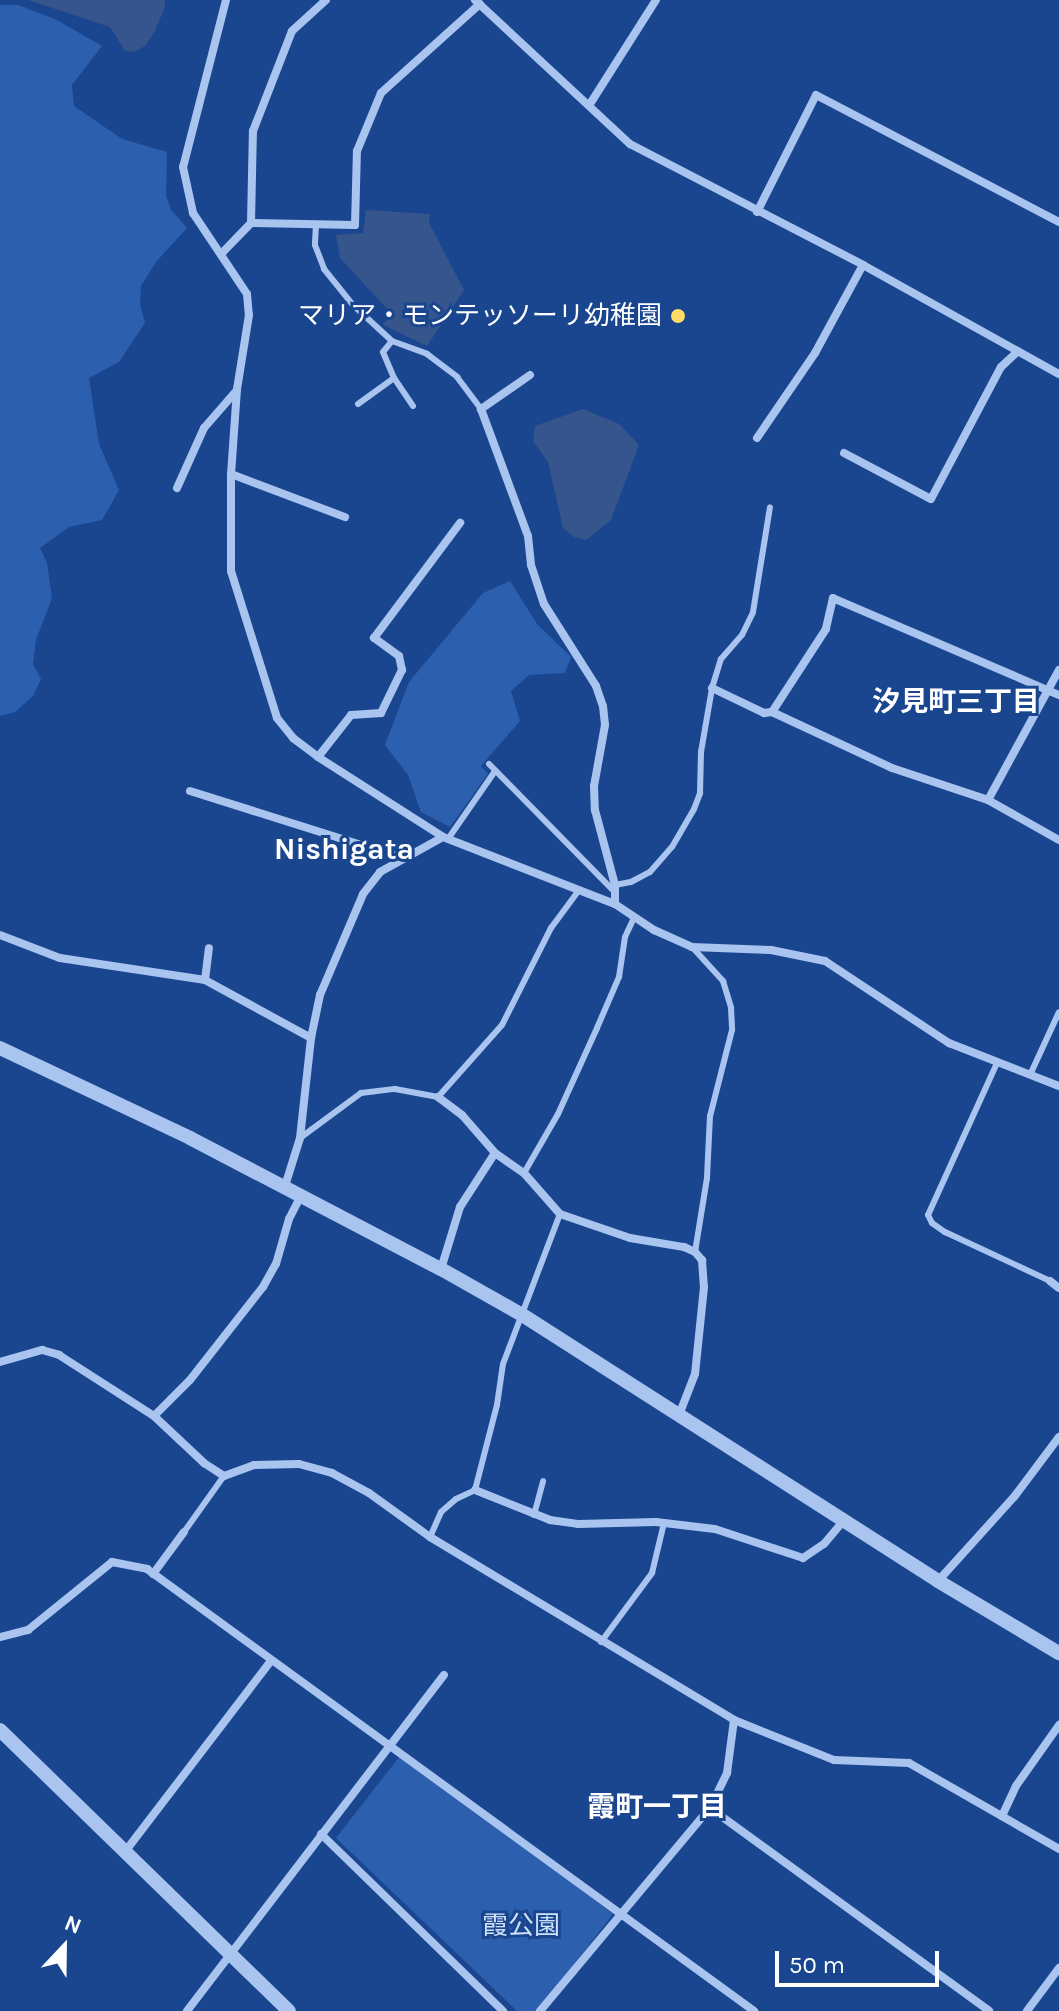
<!DOCTYPE html>
<meta charset="utf-8">
<style>
body{margin:0}
#map{position:relative;width:1059px;height:2011px;overflow:hidden;background:#1a4690;font-family:Karla,"Noto Sans JP",sans-serif}
div>[style]{position:absolute}
.green>*{inset:0;background:#2c5fae}
.water>*{inset:0;background:#35558c}
.service>*{height:6px;margin:-3px;padding:0 3px;transform-origin:3px;border-radius:3px;background:#a8c4ef}
.minor>*{height:8px;margin:-4px;padding:0 4px;transform-origin:4px;border-radius:4px;background:#a8c4ef}
.tertiary>*{height:14px;margin:-7px;padding:0 7px;transform-origin:7px;border-radius:7px;background:#a8c4ef}
.dots>*{width:22px;height:22px;translate:-50% -50%;box-sizing:border-box;border:4px solid #1a4690;border-radius:50%}
span{translate:-50% -50%;white-space:nowrap;text-align:center;line-height:1.15;-webkit-text-stroke:6px #1a4690;paint-order:stroke}
.poi-label{font-size:26px;color:#fff}
.right{translate:-100% -50%;text-align:right}
.park-label{font-size:26px;color:#cee0fa}
.neighbourhood-label{font-size:28px;color:#fff;font-weight:700}
.quarter-label{font-size:30px;color:#fff;font-weight:700}
.north{position:absolute;left:24px;top:1907px;width:80px;height:80px;-webkit-text-stroke:6px #1a4690;paint-order:stroke;rotate:22deg;font-size:22px;font-weight:700;line-height:32px;text-align:center;color:#fff}
.north::after{content:'';display:block;margin:auto;width:28px;height:36px;background:#fff;clip-path:polygon(50% 0,100% 100%,50% 72%,0 100%)}
.scale{position:absolute;left:775px;top:1951px;width:164px;height:36px;box-sizing:border-box;border:4px solid #fff;border-top:0;padding-left:10px;font-size:24px;line-height:28px;white-space:nowrap;color:#fff;-webkit-text-stroke:6px #1a4690;paint-order:stroke}
</style>
<div id="map">
<div class="green">
<div style="clip-path:polygon(0 5px,18px 5px,57px 20px,102px 46px,72px 85px,74px 106px,122px 139px,167px 152px,166px 196px,171px 210px,187px 228px,156px 262px,141px 286px,140px 304px,145px 323px,119px 362px,89px 378px,99px 444px,119px 490px,102px 520px,69px 527px,40px 548px,47px 563px,52px 598px,36px 640px,33px 664px,41px 679px,33px 696px,15px 712px,0 716px)"></div>
<div style="clip-path:polygon(510px 581px,537px 624px,571px 657px,565px 673px,529px 675px,511px 691px,520px 721px,481px 766px,488px 774px,450px 827px,421px 812px,408px 775px,385px 745px,409px 682px,483px 593px)"></div>
<div style="clip-path:polygon(400px 1756px,613px 1914px,538px 2011px,517px 2011px,336px 1838px)"></div>
</div>
<div class="water">
<div style="clip-path:polygon(28px 0,165px 0,165px 7px,154px 33px,145px 46px,134px 52px,125px 51px,110px 27px)"></div>
<div style="clip-path:polygon(366px 210px,430px 214px,429px 223px,464px 290px,427px 346px,383px 325px,391px 313px,340px 258px,336px 235px,363px 233px)"></div>
<div style="clip-path:polygon(583px 409px,619px 424px,639px 445px,611px 520px,586px 540px,574px 537px,563px 528px,548px 462px,533px 441px,535px 426px)"></div>
</div>
<div class="service">
<div style="left:316px;top:224px;width:21px;rotate:93deg"></div>
<div style="left:315px;top:245px;width:26px;rotate:69deg"></div>
<div style="left:324px;top:269px;width:46px;rotate:51.1deg"></div>
<div style="left:353px;top:305px;width:53px;rotate:42.7deg"></div>
<div style="left:358px;top:404px;width:44px;rotate:-35.8deg"></div>
<div style="left:413px;top:406px;width:34px;rotate:-124deg"></div>
<div style="left:394px;top:378px;width:28px;rotate:-113deg"></div>
<div style="left:383px;top:352px;width:14px;rotate:-51deg"></div>
<div style="left:392px;top:341px;width:37px;rotate:20deg"></div>
<div style="left:427px;top:354px;width:38px;rotate:37deg"></div>
<div style="left:457px;top:377px;width:40px;rotate:53deg"></div>
<div style="left:489px;top:764px;width:180px;rotate:45.5deg"></div>
<div style="left:448px;top:839px;width:83px;rotate:-55.3deg"></div>
<div style="left:615px;top:885px;width:16px;rotate:-11deg"></div>
<div style="left:631px;top:882px;width:21px;rotate:-28deg"></div>
<div style="left:650px;top:872px;width:33px;rotate:-49deg"></div>
<div style="left:672px;top:847px;width:44px;rotate:-59.9deg"></div>
<div style="left:694px;top:809px;width:17px;rotate:-69deg"></div>
<div style="left:700px;top:793px;width:41px;rotate:-88.6deg"></div>
<div style="left:701px;top:752px;width:65px;rotate:-80.2deg"></div>
<div style="left:712px;top:688px;width:30px;rotate:-73deg"></div>
<div style="left:721px;top:659px;width:32px;rotate:-49deg"></div>
<div style="left:742px;top:635px;width:25px;rotate:-64deg"></div>
<div style="left:753px;top:612px;width:106px;rotate:-80.8deg"></div>
<div style="left:693px;top:948px;width:45px;rotate:47.7deg"></div>
<div style="left:723px;top:981px;width:28px;rotate:73deg"></div>
<div style="left:731px;top:1008px;width:22px;rotate:87deg"></div>
<div style="left:732px;top:1030px;width:89px;rotate:104.3deg"></div>
<div style="left:710px;top:1116px;width:62px;rotate:92.8deg"></div>
<div style="left:707px;top:1178px;width:75px;rotate:99.2deg"></div>
<div style="left:997px;top:1063px;width:167px;rotate:114.4deg"></div>
<div style="left:928px;top:1215px;width:9px;rotate:63deg"></div>
<div style="left:932px;top:1223px;width:16px;rotate:35deg"></div>
<div style="left:945px;top:1232px;width:116px;rotate:25deg"></div>
<div style="left:1030px;top:1075px;width:69px;rotate:-65.3deg"></div>
<div style="left:300px;top:1138px;width:76px;rotate:-36.4deg"></div>
<div style="left:361px;top:1093px;width:34px;rotate:-7deg"></div>
<div style="left:395px;top:1089px;width:44px;rotate:10.5deg"></div>
<div style="left:438px;top:1097px;width:96px;rotate:-48.4deg"></div>
<div style="left:502px;top:1025px;width:109px;rotate:-63.2deg"></div>
<div style="left:551px;top:928px;width:47px;rotate:-53.6deg"></div>
<div style="left:524px;top:1173px;width:68px;rotate:-60deg"></div>
<div style="left:558px;top:1114px;width:94px;rotate:-65.6deg"></div>
<div style="left:597px;top:1028px;width:56px;rotate:-66.7deg"></div>
<div style="left:619px;top:977px;width:40px;rotate:-81.5deg"></div>
<div style="left:625px;top:937px;width:21px;rotate:-65deg"></div>
<div style="left:534px;top:1515px;width:35px;rotate:-75deg"></div>
<div style="left:184px;top:1532px;width:69px;rotate:-54.5deg"></div>
<div style="left:430px;top:1537px;width:27px;rotate:-66deg"></div>
<div style="left:441px;top:1512px;width:20px;rotate:-41deg"></div>
<div style="left:456px;top:1499px;width:21px;rotate:-25deg"></div>
<div style="left:475px;top:1490px;width:88px;rotate:-75.5deg"></div>
<div style="left:497px;top:1405px;width:41px;rotate:-81.7deg"></div>
<div style="left:503px;top:1364px;width:160px;rotate:-69.2deg"></div>
<div style="left:601px;top:1642px;width:86px;rotate:-53.5deg"></div>
<div style="left:652px;top:1573px;width:51px;rotate:-76.5deg"></div>
</div>
<div class="minor">
<div style="left:226px;top:0;width:172px;rotate:104.4deg"></div>
<div style="left:183px;top:167px;width:47px;rotate:77.7deg"></div>
<div style="left:193px;top:213px;width:97px;rotate:56.3deg"></div>
<div style="left:247px;top:294px;width:21px;rotate:85deg"></div>
<div style="left:249px;top:315px;width:75px;rotate:99.2deg"></div>
<div style="left:237px;top:389px;width:85px;rotate:94deg"></div>
<div style="left:231px;top:474px;width:97px;rotate:90deg"></div>
<div style="left:231px;top:571px;width:154px;rotate:72.6deg"></div>
<div style="left:277px;top:718px;width:26px;rotate:51deg"></div>
<div style="left:293px;top:738px;width:31px;rotate:37deg"></div>
<div style="left:318px;top:757px;width:148px;rotate:32.6deg"></div>
<div style="left:443px;top:837px;width:185px;rotate:21.3deg"></div>
<div style="left:615px;top:904px;width:47px;rotate:33.7deg"></div>
<div style="left:654px;top:930px;width:42px;rotate:24.1deg"></div>
<div style="left:692px;top:947px;width:79px;rotate:2.2deg"></div>
<div style="left:771px;top:950px;width:55px;rotate:11.5deg"></div>
<div style="left:825px;top:961px;width:149px;rotate:33.5deg"></div>
<div style="left:949px;top:1043px;width:118px;rotate:21.4deg"></div>
<div style="left:475px;top:0;width:212px;rotate:42.9deg"></div>
<div style="left:630px;top:144px;width:263px;rotate:27.4deg"></div>
<div style="left:863px;top:265px;width:224px;rotate:29.1deg"></div>
<div style="left:590px;top:104px;width:123px;rotate:-57.6deg"></div>
<div style="left:757px;top:212px;width:131px;rotate:-63.2deg"></div>
<div style="left:816px;top:95px;width:274px;rotate:27.6deg"></div>
<div style="left:251px;top:223px;width:104px;rotate:1.1deg"></div>
<div style="left:355px;top:225px;width:74px;rotate:-88.5deg"></div>
<div style="left:357px;top:151px;width:63px;rotate:-67.5deg"></div>
<div style="left:381px;top:93px;width:133px;rotate:-42deg"></div>
<div style="left:221px;top:254px;width:43px;rotate:-45.9deg"></div>
<div style="left:251px;top:223px;width:92px;rotate:-88.8deg"></div>
<div style="left:253px;top:131px;width:107px;rotate:-68.7deg"></div>
<div style="left:292px;top:31px;width:46px;rotate:-42.4deg"></div>
<div style="left:530px;top:375px;width:60px;rotate:145.2deg"></div>
<div style="left:481px;top:409px;width:135px;rotate:69.7deg"></div>
<div style="left:528px;top:536px;width:29px;rotate:84deg"></div>
<div style="left:531px;top:565px;width:41px;rotate:71.6deg"></div>
<div style="left:544px;top:604px;width:97px;rotate:57.6deg"></div>
<div style="left:596px;top:686px;width:21px;rotate:71deg"></div>
<div style="left:603px;top:706px;width:19px;rotate:84deg"></div>
<div style="left:605px;top:725px;width:62px;rotate:100.2deg"></div>
<div style="left:594px;top:786px;width:24px;rotate:88deg"></div>
<div style="left:595px;top:810px;width:78px;rotate:75.1deg"></div>
<div style="left:615px;top:885px;width:19px;rotate:90deg"></div>
<div style="left:757px;top:438px;width:103px;rotate:-55.7deg"></div>
<div style="left:815px;top:353px;width:100px;rotate:-61.4deg"></div>
<div style="left:844px;top:453px;width:98px;rotate:27.9deg"></div>
<div style="left:931px;top:499px;width:149px;rotate:-62.1deg"></div>
<div style="left:1001px;top:367px;width:23px;rotate:-43deg"></div>
<div style="left:231px;top:474px;width:122px;rotate:20.7deg"></div>
<div style="left:177px;top:488px;width:66px;rotate:-65.8deg"></div>
<div style="left:204px;top:428px;width:50px;rotate:-49deg"></div>
<div style="left:712px;top:688px;width:58px;rotate:25.7deg"></div>
<div style="left:764px;top:713px;width:8px;rotate:-7deg"></div>
<div style="left:1059px;top:695px;width:246px;rotate:-156.8deg"></div>
<div style="left:833px;top:598px;width:32px;rotate:103deg"></div>
<div style="left:826px;top:629px;width:99px;rotate:123deg"></div>
<div style="left:772px;top:712px;width:132px;rotate:25deg"></div>
<div style="left:892px;top:768px;width:101px;rotate:18.4deg"></div>
<div style="left:988px;top:800px;width:81px;rotate:29.4deg"></div>
<div style="left:318px;top:757px;width:53px;rotate:-51.8deg"></div>
<div style="left:351px;top:715px;width:30px;rotate:-4deg"></div>
<div style="left:381px;top:713px;width:48px;rotate:-64deg"></div>
<div style="left:402px;top:670px;width:14px;rotate:-102deg"></div>
<div style="left:399px;top:656px;width:31px;rotate:-144deg"></div>
<div style="left:374px;top:638px;width:144px;rotate:-53.2deg"></div>
<div style="left:190px;top:791px;width:223px;rotate:17.5deg"></div>
<div style="left:988px;top:800px;width:148px;rotate:-61.4deg"></div>
<div style="left:0;top:935px;width:64px;rotate:21deg"></div>
<div style="left:60px;top:958px;width:147px;rotate:8.6deg"></div>
<div style="left:205px;top:980px;width:121px;rotate:28.7deg"></div>
<div style="left:205px;top:980px;width:32px;rotate:-83deg"></div>
<div style="left:438px;top:1097px;width:30px;rotate:37deg"></div>
<div style="left:462px;top:1115px;width:50px;rotate:49deg"></div>
<div style="left:495px;top:1153px;width:35px;rotate:35deg"></div>
<div style="left:524px;top:1173px;width:55px;rotate:48.7deg"></div>
<div style="left:560px;top:1214px;width:74px;rotate:18.9deg"></div>
<div style="left:630px;top:1238px;width:55px;rotate:9.5deg"></div>
<div style="left:684px;top:1247px;width:12px;rotate:24deg"></div>
<div style="left:695px;top:1252px;width:11px;rotate:49deg"></div>
<div style="left:702px;top:1260px;width:27px;rotate:86deg"></div>
<div style="left:704px;top:1287px;width:87px;rotate:95.9deg"></div>
<div style="left:695px;top:1374px;width:44px;rotate:111.3deg"></div>
<div style="left:285px;top:1186px;width:50px;rotate:-72.6deg"></div>
<div style="left:300px;top:1138px;width:101px;rotate:-83.7deg"></div>
<div style="left:311px;top:1038px;width:44px;rotate:-78.2deg"></div>
<div style="left:320px;top:995px;width:110px;rotate:-66.9deg"></div>
<div style="left:363px;top:894px;width:28px;rotate:-52deg"></div>
<div style="left:380px;top:872px;width:72px;rotate:-29.1deg"></div>
<div style="left:441px;top:1269px;width:65px;rotate:-73deg"></div>
<div style="left:460px;top:1207px;width:64px;rotate:-57.1deg"></div>
<div style="left:1050px;top:1281px;width:11px;rotate:38deg"></div>
<div style="left:0;top:1362px;width:44px;rotate:-15.9deg"></div>
<div style="left:42px;top:1350px;width:18px;rotate:16deg"></div>
<div style="left:59px;top:1355px;width:113px;rotate:32.7deg"></div>
<div style="left:154px;top:1416px;width:51px;rotate:-45deg"></div>
<div style="left:190px;top:1380px;width:118px;rotate:-51.9deg"></div>
<div style="left:263px;top:1287px;width:26px;rotate:-61deg"></div>
<div style="left:276px;top:1264px;width:47px;rotate:-73.9deg"></div>
<div style="left:289px;top:1219px;width:27px;rotate:-63deg"></div>
<div style="left:154px;top:1416px;width:69px;rotate:43.2deg"></div>
<div style="left:204px;top:1463px;width:24px;rotate:33deg"></div>
<div style="left:224px;top:1476px;width:32px;rotate:-20deg"></div>
<div style="left:254px;top:1465px;width:45px;rotate:-1.3deg"></div>
<div style="left:299px;top:1464px;width:34px;rotate:15deg"></div>
<div style="left:332px;top:1473px;width:42px;rotate:28.4deg"></div>
<div style="left:369px;top:1493px;width:75px;rotate:35.8deg"></div>
<div style="left:430px;top:1537px;width:355px;rotate:31deg"></div>
<div style="left:734px;top:1720px;width:108px;rotate:21.8deg"></div>
<div style="left:834px;top:1760px;width:75px;rotate:2.3deg"></div>
<div style="left:909px;top:1763px;width:173px;rotate:29.8deg"></div>
<div style="left:475px;top:1490px;width:81px;rotate:21.8deg"></div>
<div style="left:550px;top:1520px;width:28px;rotate:8deg"></div>
<div style="left:578px;top:1524px;width:78px;rotate:-1.5deg"></div>
<div style="left:656px;top:1522px;width:59px;rotate:6.8deg"></div>
<div style="left:715px;top:1529px;width:93px;rotate:18.2deg"></div>
<div style="left:803px;top:1558px;width:25px;rotate:-34deg"></div>
<div style="left:824px;top:1544px;width:30px;rotate:-50deg"></div>
<div style="left:153px;top:1574px;width:52px;rotate:-53.6deg"></div>
<div style="left:938px;top:1581px;width:113px;rotate:-47.9deg"></div>
<div style="left:1014px;top:1497px;width:75px;rotate:-53.1deg"></div>
<div style="left:0;top:1637px;width:29px;rotate:-14deg"></div>
<div style="left:28px;top:1630px;width:108px;rotate:-39deg"></div>
<div style="left:112px;top:1562px;width:36px;rotate:11deg"></div>
<div style="left:147px;top:1569px;width:751px;rotate:36.06deg"></div>
<div style="left:710px;top:1808px;width:345px;rotate:36deg"></div>
<div style="left:1002px;top:1816px;width:33px;rotate:-65deg"></div>
<div style="left:1016px;top:1786px;width:75px;rotate:-54.8deg"></div>
<div style="left:321px;top:1834px;width:254px;rotate:44.2deg"></div>
<div style="left:124px;top:1853px;width:242px;rotate:-52.6deg"></div>
<div style="left:187px;top:2011px;width:423px;rotate:-52.6deg"></div>
<div style="left:540px;top:2011px;width:265px;rotate:-50.1deg"></div>
<div style="left:710px;top:1808px;width:39px;rotate:-64deg"></div>
<div style="left:727px;top:1773px;width:53px;rotate:-82.5deg"></div>
<div style="left:1027px;top:2011px;width:54px;rotate:-53.3deg"></div>
</div>
<div class="tertiary">
<div style="left:0;top:1048px;width:210px;rotate:25.3deg"></div>
<div style="left:190px;top:1138px;width:283px;rotate:27.6deg"></div>
<div style="left:441px;top:1269px;width:95px;rotate:29.5deg"></div>
<div style="left:524px;top:1316px;width:492px;rotate:32.6deg"></div>
<div style="left:938px;top:1581px;width:141px;rotate:30.8deg"></div>
<div style="left:0;top:1730px;width:403px;rotate:44.2deg"></div>
</div>
<div class="dots">
<div style="left:678px;top:316px;background:#ffdc65"></div>
</div>
<div class="poi-label">
<span class="right" style="left:662px;top:316px">マリア・モンテッソーリ幼稚園</span>
</div>
<div class="park-label">
<span style="left:521px;top:1926px">霞公園</span>
</div>
<div class="neighbourhood-label">
<span style="left:956px;top:702px">汐見町三丁目</span>
<span style="left:657px;top:1807px">霞町一丁目</span>
</div>
<div class="quarter-label">
<span style="left:344px;top:849px">Nishigata</span>
</div>
<div class="north">N</div>
<div class="scale">50 m</div>
</div>
